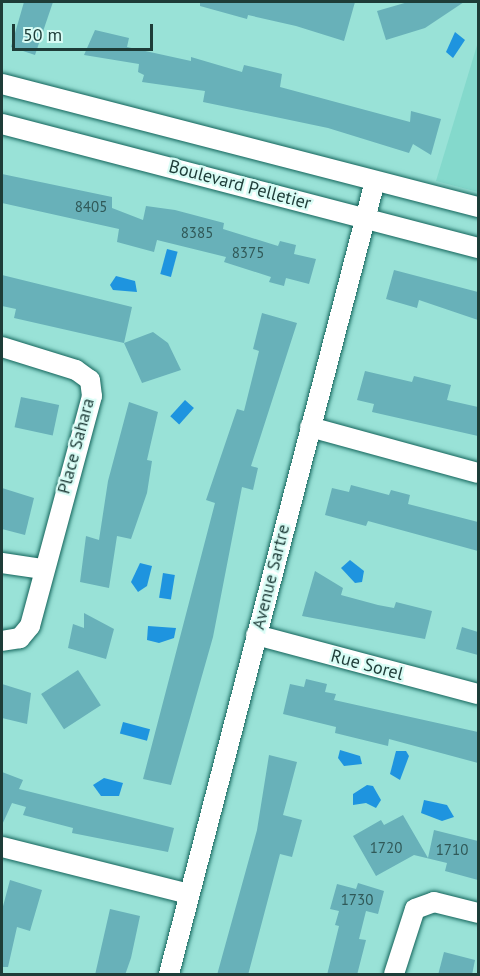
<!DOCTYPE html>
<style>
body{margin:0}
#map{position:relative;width:480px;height:976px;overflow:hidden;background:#99e2d7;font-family:"PT Sans",sans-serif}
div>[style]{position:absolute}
.built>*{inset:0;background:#84d9cc}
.water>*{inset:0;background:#1e94df;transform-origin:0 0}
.building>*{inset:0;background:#68b1b9;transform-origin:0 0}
.roads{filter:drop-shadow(0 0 2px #12635a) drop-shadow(0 0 2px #12635a)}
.minor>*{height:20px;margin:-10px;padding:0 10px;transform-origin:10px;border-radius:10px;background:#fff}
span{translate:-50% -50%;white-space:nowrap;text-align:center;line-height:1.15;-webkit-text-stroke:4.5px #d8fcf5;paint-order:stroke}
.number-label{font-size:15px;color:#305958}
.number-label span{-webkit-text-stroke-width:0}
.street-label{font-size:18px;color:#1e3c38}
.frame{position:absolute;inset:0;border:3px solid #1e3c38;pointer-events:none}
.scale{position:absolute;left:12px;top:24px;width:141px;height:27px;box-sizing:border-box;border:3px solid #1e3c38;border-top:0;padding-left:8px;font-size:18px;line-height:21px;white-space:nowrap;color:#1e3c38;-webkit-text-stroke:4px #d8fcf5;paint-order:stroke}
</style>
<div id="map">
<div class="built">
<div style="clip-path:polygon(478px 42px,478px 192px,436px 181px)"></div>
</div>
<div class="water">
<div style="clip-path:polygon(455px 32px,465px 40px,453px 58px,446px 52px)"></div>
<div style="left:167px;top:249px;width:11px;height:26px;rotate:15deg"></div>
<div style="clip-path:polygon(116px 276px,135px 281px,137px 292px,113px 290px,110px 285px)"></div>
<div style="left:185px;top:400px;width:12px;height:22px;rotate:42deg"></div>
<div style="clip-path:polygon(350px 560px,364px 571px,362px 582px,355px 583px,341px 568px)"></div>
<div style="clip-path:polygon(140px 563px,152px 566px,147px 586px,138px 592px,131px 582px)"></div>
<div style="left:163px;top:573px;width:12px;height:25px;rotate:9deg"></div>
<div style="clip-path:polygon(148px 626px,176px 628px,174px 638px,159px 643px,147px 640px)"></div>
<div style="left:123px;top:722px;width:28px;height:12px;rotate:15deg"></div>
<div style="clip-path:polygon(340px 750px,360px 756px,362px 764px,344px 766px,338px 758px)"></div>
<div style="clip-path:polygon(396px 751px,406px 751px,409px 756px,400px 780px,390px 774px)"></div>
<div style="clip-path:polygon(104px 778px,123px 783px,119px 796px,101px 796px,93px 785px)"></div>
<div style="clip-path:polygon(367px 785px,373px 786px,381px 800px,376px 808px,366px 803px,353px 805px,353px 794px)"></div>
<div style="clip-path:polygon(424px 800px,447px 805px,454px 817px,442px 821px,421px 813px)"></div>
</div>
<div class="building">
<div style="clip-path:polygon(24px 2px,53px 2px,35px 55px,11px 47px)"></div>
<div style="clip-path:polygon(200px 2px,355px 2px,344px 41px,296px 26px,248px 15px,247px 19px,200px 6px)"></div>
<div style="clip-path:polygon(408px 2px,464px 2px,425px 28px,386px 40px,377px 11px)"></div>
<div style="clip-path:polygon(95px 30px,129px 38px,127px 47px,191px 61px,191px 57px,242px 72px,244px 65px,282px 74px,280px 87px,410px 122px,411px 111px,441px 119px,431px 155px,413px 144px,409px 153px,328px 128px,203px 102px,205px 91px,142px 82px,144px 75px,138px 72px,139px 64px,84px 55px)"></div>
<div style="clip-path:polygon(2px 174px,112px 197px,112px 208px,143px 220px,146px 206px,175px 210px,224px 223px,223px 229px,278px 246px,280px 241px,296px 245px,294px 254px,316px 259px,309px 284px,286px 278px,284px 286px,269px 282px,271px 277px,224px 262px,226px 257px,157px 240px,154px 252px,117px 242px,119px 229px,2px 203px)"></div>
<div style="clip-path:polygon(394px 270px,478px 292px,478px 320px,419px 300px,417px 308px,386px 299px)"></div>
<div style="clip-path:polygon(2px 275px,132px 307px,124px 343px,153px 332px,168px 343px,181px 370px,142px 383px,124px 343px,14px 318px,16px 309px,2px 306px)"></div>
<div style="clip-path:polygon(262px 313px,297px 323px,251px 466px,258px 468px,253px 490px,242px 487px,213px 637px,171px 785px,143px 779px,215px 503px,206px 500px,237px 409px,244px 411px,259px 351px,253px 349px)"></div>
<div style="clip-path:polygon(365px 371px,412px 382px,414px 376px,451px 385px,447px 400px,478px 407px,478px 436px,372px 412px,374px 404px,357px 400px)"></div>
<div style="left:21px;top:397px;width:39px;height:31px;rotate:12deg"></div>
<div style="clip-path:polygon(129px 402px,158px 412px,147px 460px,152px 461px,147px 493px,131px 539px,117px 536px,109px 588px,80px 582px,86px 536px,99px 540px,108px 481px)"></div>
<div style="clip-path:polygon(351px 485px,389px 495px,391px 490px,410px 495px,408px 504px,478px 522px,478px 551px,368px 521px,366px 526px,325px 515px,332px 488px,349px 492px)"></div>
<div style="clip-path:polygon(2px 488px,34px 498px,25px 535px,2px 529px)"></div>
<div style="clip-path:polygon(315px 571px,343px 588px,341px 595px,378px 605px,394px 608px,396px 602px,432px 611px,425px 639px,302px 616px)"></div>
<div style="clip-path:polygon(84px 613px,114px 629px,106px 659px,68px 648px,73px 624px,84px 628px)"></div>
<div style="clip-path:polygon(462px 627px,478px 632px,478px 655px,456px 649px)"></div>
<div style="left:78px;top:670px;width:42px;height:44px;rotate:57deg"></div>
<div style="clip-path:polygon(306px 679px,327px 684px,325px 692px,336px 694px,334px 700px,478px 732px,478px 763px,389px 739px,388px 746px,335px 733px,336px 727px,283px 714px,290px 684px,304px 687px)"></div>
<div style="clip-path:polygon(2px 684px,31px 693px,27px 724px,2px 718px)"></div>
<div style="clip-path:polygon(269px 755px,297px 762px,283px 815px,302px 820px,292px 857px,280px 854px,248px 975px,217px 975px,257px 830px)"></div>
<div style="clip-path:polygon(2px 772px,23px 780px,19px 789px,174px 828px,168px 852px,72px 833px,73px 828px,23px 815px,26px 807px,12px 803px,2px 825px)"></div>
<div style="clip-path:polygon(403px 815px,428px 858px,434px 830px,478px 841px,478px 880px,445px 871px,447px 863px,414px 855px,376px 876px,353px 836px,381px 820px,384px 825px)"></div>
<div style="clip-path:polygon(10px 880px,42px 890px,30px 931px,17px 927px,8px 967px,2px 967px,2px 910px)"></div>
<div style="clip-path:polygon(358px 883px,384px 891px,378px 914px,366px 911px,359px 939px,366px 940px,357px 975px,327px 975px,339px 926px,335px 925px,339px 911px,330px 909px,337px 884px,356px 889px)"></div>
<div style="clip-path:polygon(110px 909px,140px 916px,131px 958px,125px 975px,95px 975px)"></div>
<div style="clip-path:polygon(444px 952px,475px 960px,472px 975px,438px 975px)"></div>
</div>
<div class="roads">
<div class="minor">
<div style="left:2px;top:84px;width:492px;rotate:14.5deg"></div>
<div style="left:2px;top:124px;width:492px;rotate:14.6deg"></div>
<div style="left:2px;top:347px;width:77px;rotate:17.3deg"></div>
<div style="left:76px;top:370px;width:17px;rotate:36deg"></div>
<div style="left:90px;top:380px;width:16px;rotate:83deg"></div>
<div style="left:92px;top:396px;width:238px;rotate:105.1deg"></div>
<div style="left:30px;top:626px;width:16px;rotate:130deg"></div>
<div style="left:20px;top:638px;width:18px;rotate:171deg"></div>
<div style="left:310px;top:427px;width:174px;rotate:15.3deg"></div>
<div style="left:2px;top:563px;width:40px;rotate:8.5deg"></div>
<div style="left:256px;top:635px;width:230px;rotate:14.9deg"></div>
<div style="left:2px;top:847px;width:193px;rotate:14.1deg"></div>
<div style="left:169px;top:974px;width:819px;rotate:-75.44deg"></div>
<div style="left:394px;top:974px;width:68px;rotate:-72.1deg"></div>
<div style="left:415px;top:909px;width:20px;rotate:-20deg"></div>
<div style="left:434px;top:902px;width:45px;rotate:14deg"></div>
</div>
</div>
<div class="number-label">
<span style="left:91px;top:207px">8405</span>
<span style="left:197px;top:233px">8385</span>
<span style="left:248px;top:253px">8375</span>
<span style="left:386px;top:848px">1720</span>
<span style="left:452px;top:850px">1710</span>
<span style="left:357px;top:900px">1730</span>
</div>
<div class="street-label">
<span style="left:240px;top:185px;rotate:15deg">Boulevard Pelletier</span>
<span style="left:76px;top:446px;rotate:-75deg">Place Sahara</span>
<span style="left:271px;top:577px;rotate:-76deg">Avenue Sartre</span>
<span style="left:367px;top:665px;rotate:15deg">Rue Sorel</span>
</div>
<div class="frame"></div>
<div class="scale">50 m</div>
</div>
